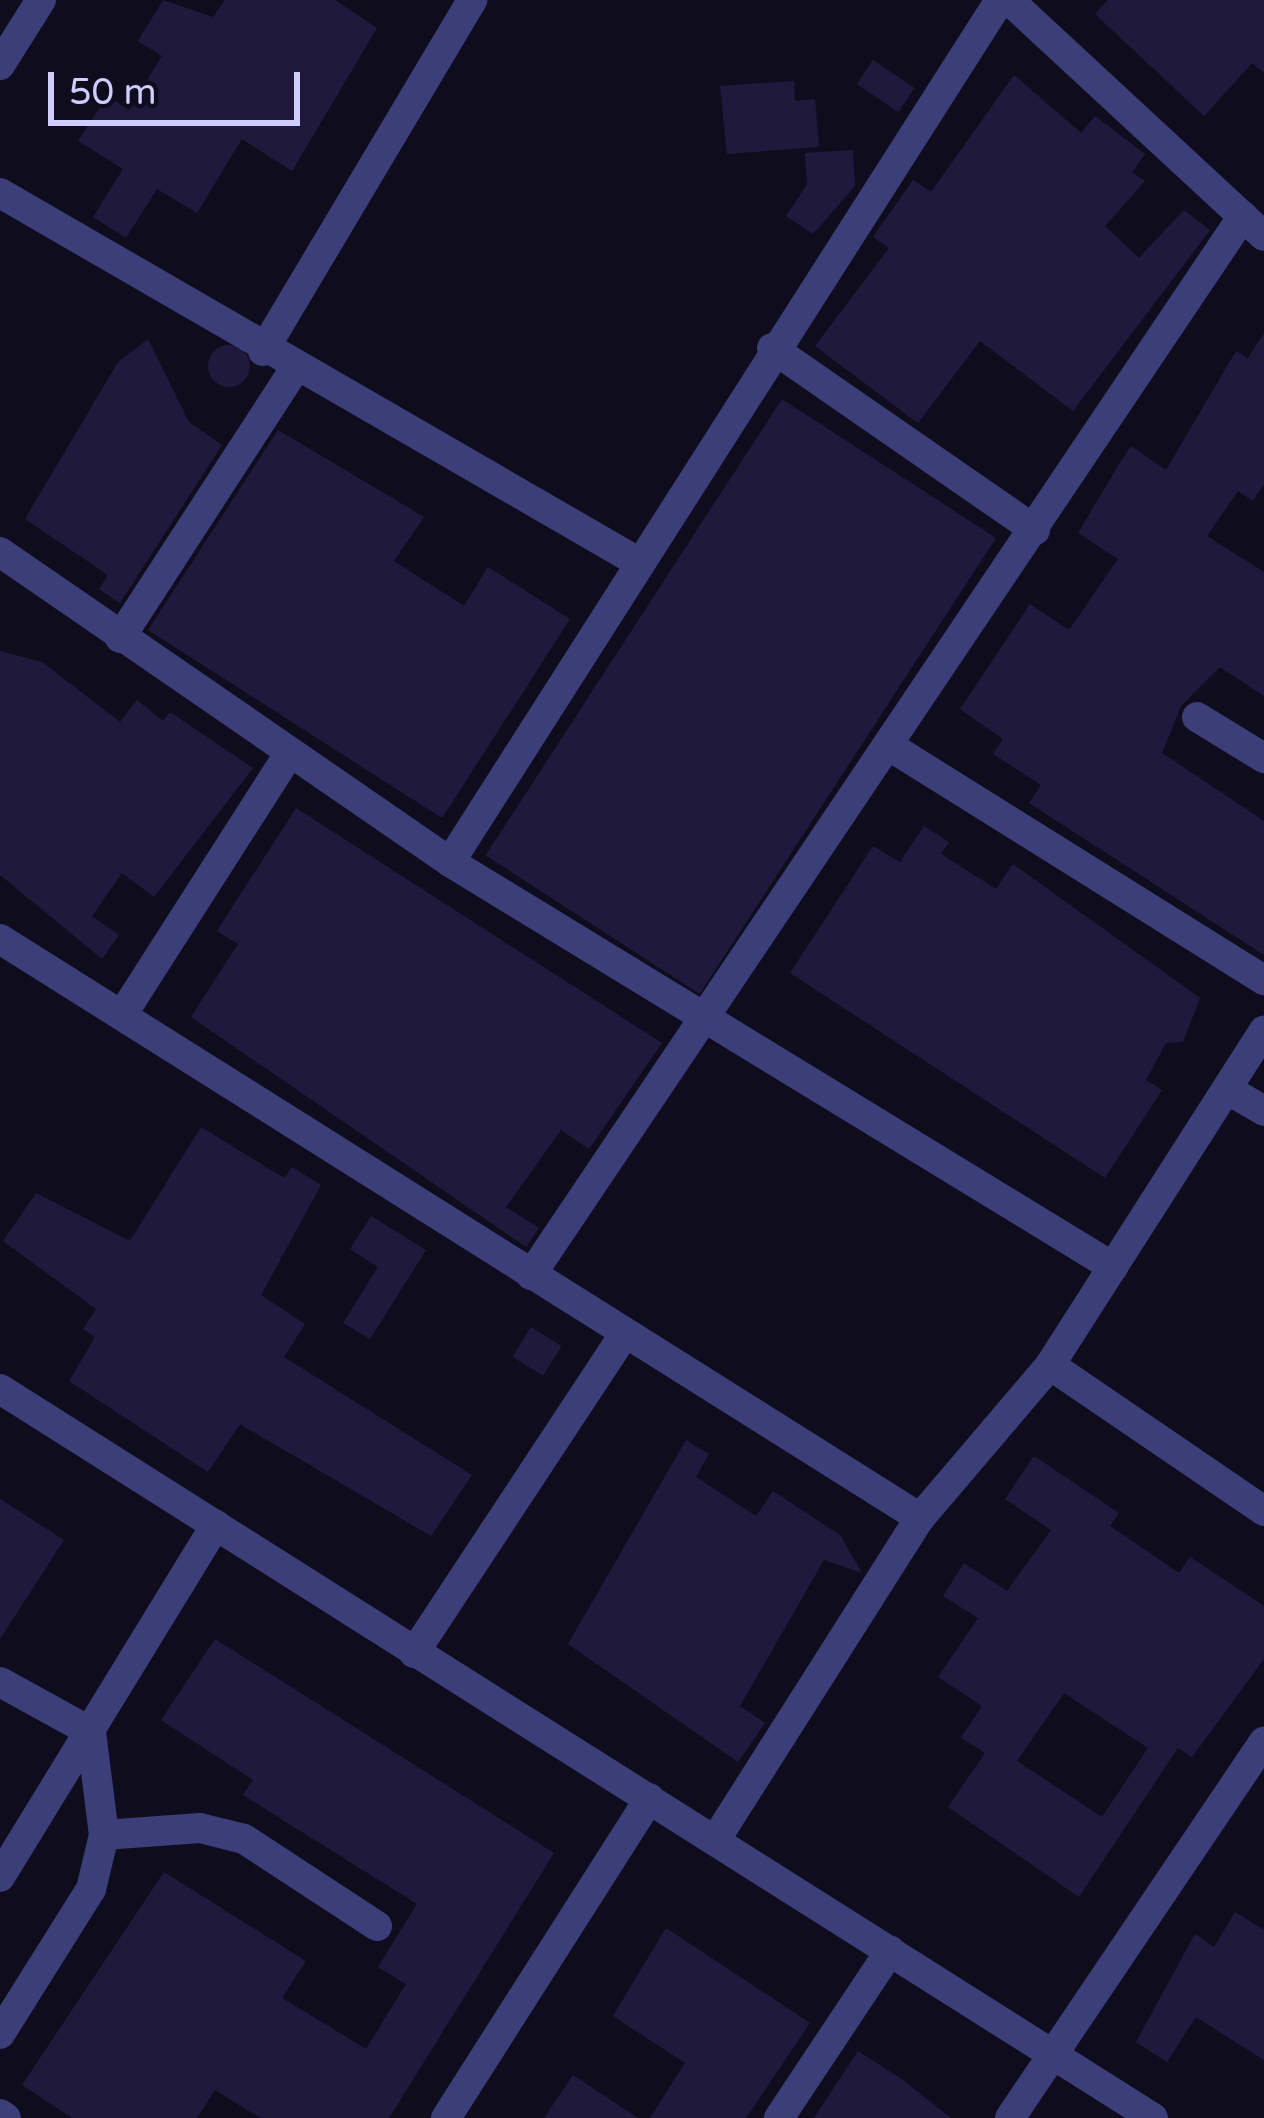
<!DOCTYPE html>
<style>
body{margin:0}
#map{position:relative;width:1264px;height:2118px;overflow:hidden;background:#0f0d1d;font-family:"Varela Round",sans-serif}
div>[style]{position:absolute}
.building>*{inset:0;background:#1f1a3d;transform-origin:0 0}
.round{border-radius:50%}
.minor>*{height:30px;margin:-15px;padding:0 15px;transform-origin:15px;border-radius:15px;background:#3b3e79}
span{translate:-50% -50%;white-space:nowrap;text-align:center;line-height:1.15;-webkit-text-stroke:12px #0f0d1d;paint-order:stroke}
.scale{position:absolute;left:48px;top:72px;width:252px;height:54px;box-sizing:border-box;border:6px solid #cecdfc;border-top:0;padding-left:15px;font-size:36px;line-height:42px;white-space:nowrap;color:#cecdfc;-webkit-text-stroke:9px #0f0d1d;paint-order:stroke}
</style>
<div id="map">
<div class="building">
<div style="clip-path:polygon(163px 0,213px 17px,225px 0,335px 0,377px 28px,292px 171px,242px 139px,197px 213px,157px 189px,126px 238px,93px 217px,123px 169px,78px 141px,107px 96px,129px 110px,162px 56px,138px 41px)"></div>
<div style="clip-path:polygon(1108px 0,1264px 0,1264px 73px,1252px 63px,1204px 116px,1095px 14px)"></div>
<div style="left:873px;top:60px;width:50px;height:29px;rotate:34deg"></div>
<div style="clip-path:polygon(1014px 75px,1081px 133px,1095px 116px,1145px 154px,1132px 172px,1145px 181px,1105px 226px,1139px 258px,1184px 210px,1210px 230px,1073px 411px,980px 341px,918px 423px,815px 346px,889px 248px,873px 237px,913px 180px,931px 192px)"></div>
<div style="clip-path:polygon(794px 81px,795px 101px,815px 99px,819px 147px,727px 154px,720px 86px)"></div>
<div style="clip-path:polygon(853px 150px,855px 186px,813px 234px,786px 216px,807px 185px,805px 153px)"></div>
<div style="clip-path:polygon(1264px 333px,1264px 484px,1253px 501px,1238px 491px,1207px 536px,1264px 572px,1264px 696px,1220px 667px,1181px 706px,1162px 753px,1264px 821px,1264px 955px,1029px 803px,1041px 785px,993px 754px,1003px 739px,960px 709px,1030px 604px,1069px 630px,1118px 559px,1078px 533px,1118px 466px,1131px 446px,1166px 470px,1236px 351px,1248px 358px)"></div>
<div style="clip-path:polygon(148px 339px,189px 422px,222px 445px,120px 603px,99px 589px,108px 575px,25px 519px,118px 362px)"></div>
<div class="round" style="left:208px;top:345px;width:42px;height:42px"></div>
<div style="left:782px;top:399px;width:255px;height:544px;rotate:33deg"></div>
<div style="clip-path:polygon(278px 430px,424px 517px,394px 561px,464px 606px,488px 567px,570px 619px,442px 818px,148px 630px)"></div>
<div style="clip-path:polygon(0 651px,42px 662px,120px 722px,137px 700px,163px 721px,170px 712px,253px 768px,154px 897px,122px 873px,92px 916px,119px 935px,102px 959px,0 875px)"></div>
<div style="clip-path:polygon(296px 808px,662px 1043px,589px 1149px,561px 1130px,506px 1207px,539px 1228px,526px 1247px,191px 1017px,238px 944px,217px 931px)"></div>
<div style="clip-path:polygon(924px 826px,949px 842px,941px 854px,996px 889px,1013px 864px,1200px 998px,1183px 1042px,1166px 1043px,1146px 1080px,1162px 1090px,1105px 1178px,790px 973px,873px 846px,900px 862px)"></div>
<div style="clip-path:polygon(201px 1127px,284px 1178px,292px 1167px,321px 1185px,261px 1295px,305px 1324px,284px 1357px,472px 1475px,431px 1536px,240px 1424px,208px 1472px,69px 1381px,95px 1337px,83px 1329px,96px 1309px,3px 1241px,36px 1193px,130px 1241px)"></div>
<div style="clip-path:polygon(371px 1216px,426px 1250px,370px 1339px,343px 1323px,378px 1267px,350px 1249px)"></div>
<div style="left:531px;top:1327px;width:36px;height:35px;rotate:32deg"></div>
<div style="clip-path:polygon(686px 1440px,709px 1454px,696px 1477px,756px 1516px,773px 1491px,840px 1535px,862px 1573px,824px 1560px,740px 1706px,765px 1723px,738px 1762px,568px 1644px)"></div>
<div style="clip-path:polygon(evenodd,1034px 1456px,1119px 1513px,1110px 1526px,1179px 1573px,1190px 1557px,1264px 1606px,1264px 1659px,1192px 1757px,1178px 1748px,1079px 1897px,948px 1807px,985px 1753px,961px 1738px,982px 1706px,938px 1677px,978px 1618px,943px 1596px,964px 1563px,1007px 1591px,1051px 1530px,1005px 1499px,1034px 1456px,1064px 1693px,1148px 1748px,1102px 1817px,1017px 1761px,1064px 1693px)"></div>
<div style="clip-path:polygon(0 1499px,64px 1540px,0 1639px)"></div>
<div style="clip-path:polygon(215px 1639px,554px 1853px,389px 2118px,260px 2118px,215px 2090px,197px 2118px,72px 2118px,22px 2085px,164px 1872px,306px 1961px,282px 1998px,366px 2049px,406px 1984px,378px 1967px,417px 1904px,243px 1795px,253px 1780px,161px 1720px)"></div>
<div style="clip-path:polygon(1235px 1912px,1264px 1930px,1264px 2060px,1196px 2017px,1167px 2062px,1136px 2042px,1195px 1934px,1214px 1947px)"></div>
<div style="clip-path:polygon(666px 1928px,810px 2023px,746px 2118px,650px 2118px,685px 2063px,613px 2016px)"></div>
<div style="clip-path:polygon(858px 2051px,900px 2078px,951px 2118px,814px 2118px)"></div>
<div style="clip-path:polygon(573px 2075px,638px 2118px,544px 2118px)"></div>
</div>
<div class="minor">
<div style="left:1009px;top:0;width:347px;rotate:42.8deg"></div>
<div style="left:0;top:65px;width:77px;rotate:-57.8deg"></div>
<div style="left:0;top:193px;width:731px;rotate:30.04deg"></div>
<div style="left:772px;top:348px;width:320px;rotate:34.7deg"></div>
<div style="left:263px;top:351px;width:409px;rotate:-59.2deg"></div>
<div style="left:0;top:552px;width:546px;rotate:34.56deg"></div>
<div style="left:450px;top:862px;width:777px;rotate:31.42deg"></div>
<div style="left:120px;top:638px;width:321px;rotate:-57deg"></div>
<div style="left:1197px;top:717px;width:79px;rotate:31.5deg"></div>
<div style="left:891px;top:747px;width:440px;rotate:32deg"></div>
<div style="left:450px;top:862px;width:1023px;rotate:-57.46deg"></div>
<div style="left:0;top:939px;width:1087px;rotate:32.18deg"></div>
<div style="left:122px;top:1015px;width:306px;rotate:-57.4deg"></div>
<div style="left:1227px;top:1089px;width:43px;rotate:30.7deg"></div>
<div style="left:531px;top:1275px;width:1276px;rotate:-56.09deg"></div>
<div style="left:1050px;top:1365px;width:259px;rotate:34.3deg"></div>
<div style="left:0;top:1389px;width:1364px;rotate:32.3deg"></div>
<div style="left:414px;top:1653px;width:378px;rotate:-56.6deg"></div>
<div style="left:0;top:1682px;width:104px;rotate:28.8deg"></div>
<div style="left:91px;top:1732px;width:104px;rotate:82.8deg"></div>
<div style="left:104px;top:1835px;width:56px;rotate:103.5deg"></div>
<div style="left:91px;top:1889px;width:171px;rotate:122.1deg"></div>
<div style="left:104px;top:1835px;width:96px;rotate:-4.2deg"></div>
<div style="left:200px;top:1828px;width:45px;rotate:14deg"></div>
<div style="left:244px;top:1839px;width:159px;rotate:33.2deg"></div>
<div style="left:716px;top:1839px;width:380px;rotate:-57.6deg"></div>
<div style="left:920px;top:1518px;width:201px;rotate:-49.6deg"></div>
<div style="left:1050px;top:1365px;width:397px;rotate:-57.4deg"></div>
<div style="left:0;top:1877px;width:413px;rotate:-58.5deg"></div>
<div style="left:0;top:2114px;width:7px;rotate:34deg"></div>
<div style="left:446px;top:2118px;width:379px;rotate:-57.5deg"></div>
<div style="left:779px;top:2118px;width:201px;rotate:-56.4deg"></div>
<div style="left:1010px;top:2118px;width:454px;rotate:-56deg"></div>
</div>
<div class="scale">50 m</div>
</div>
